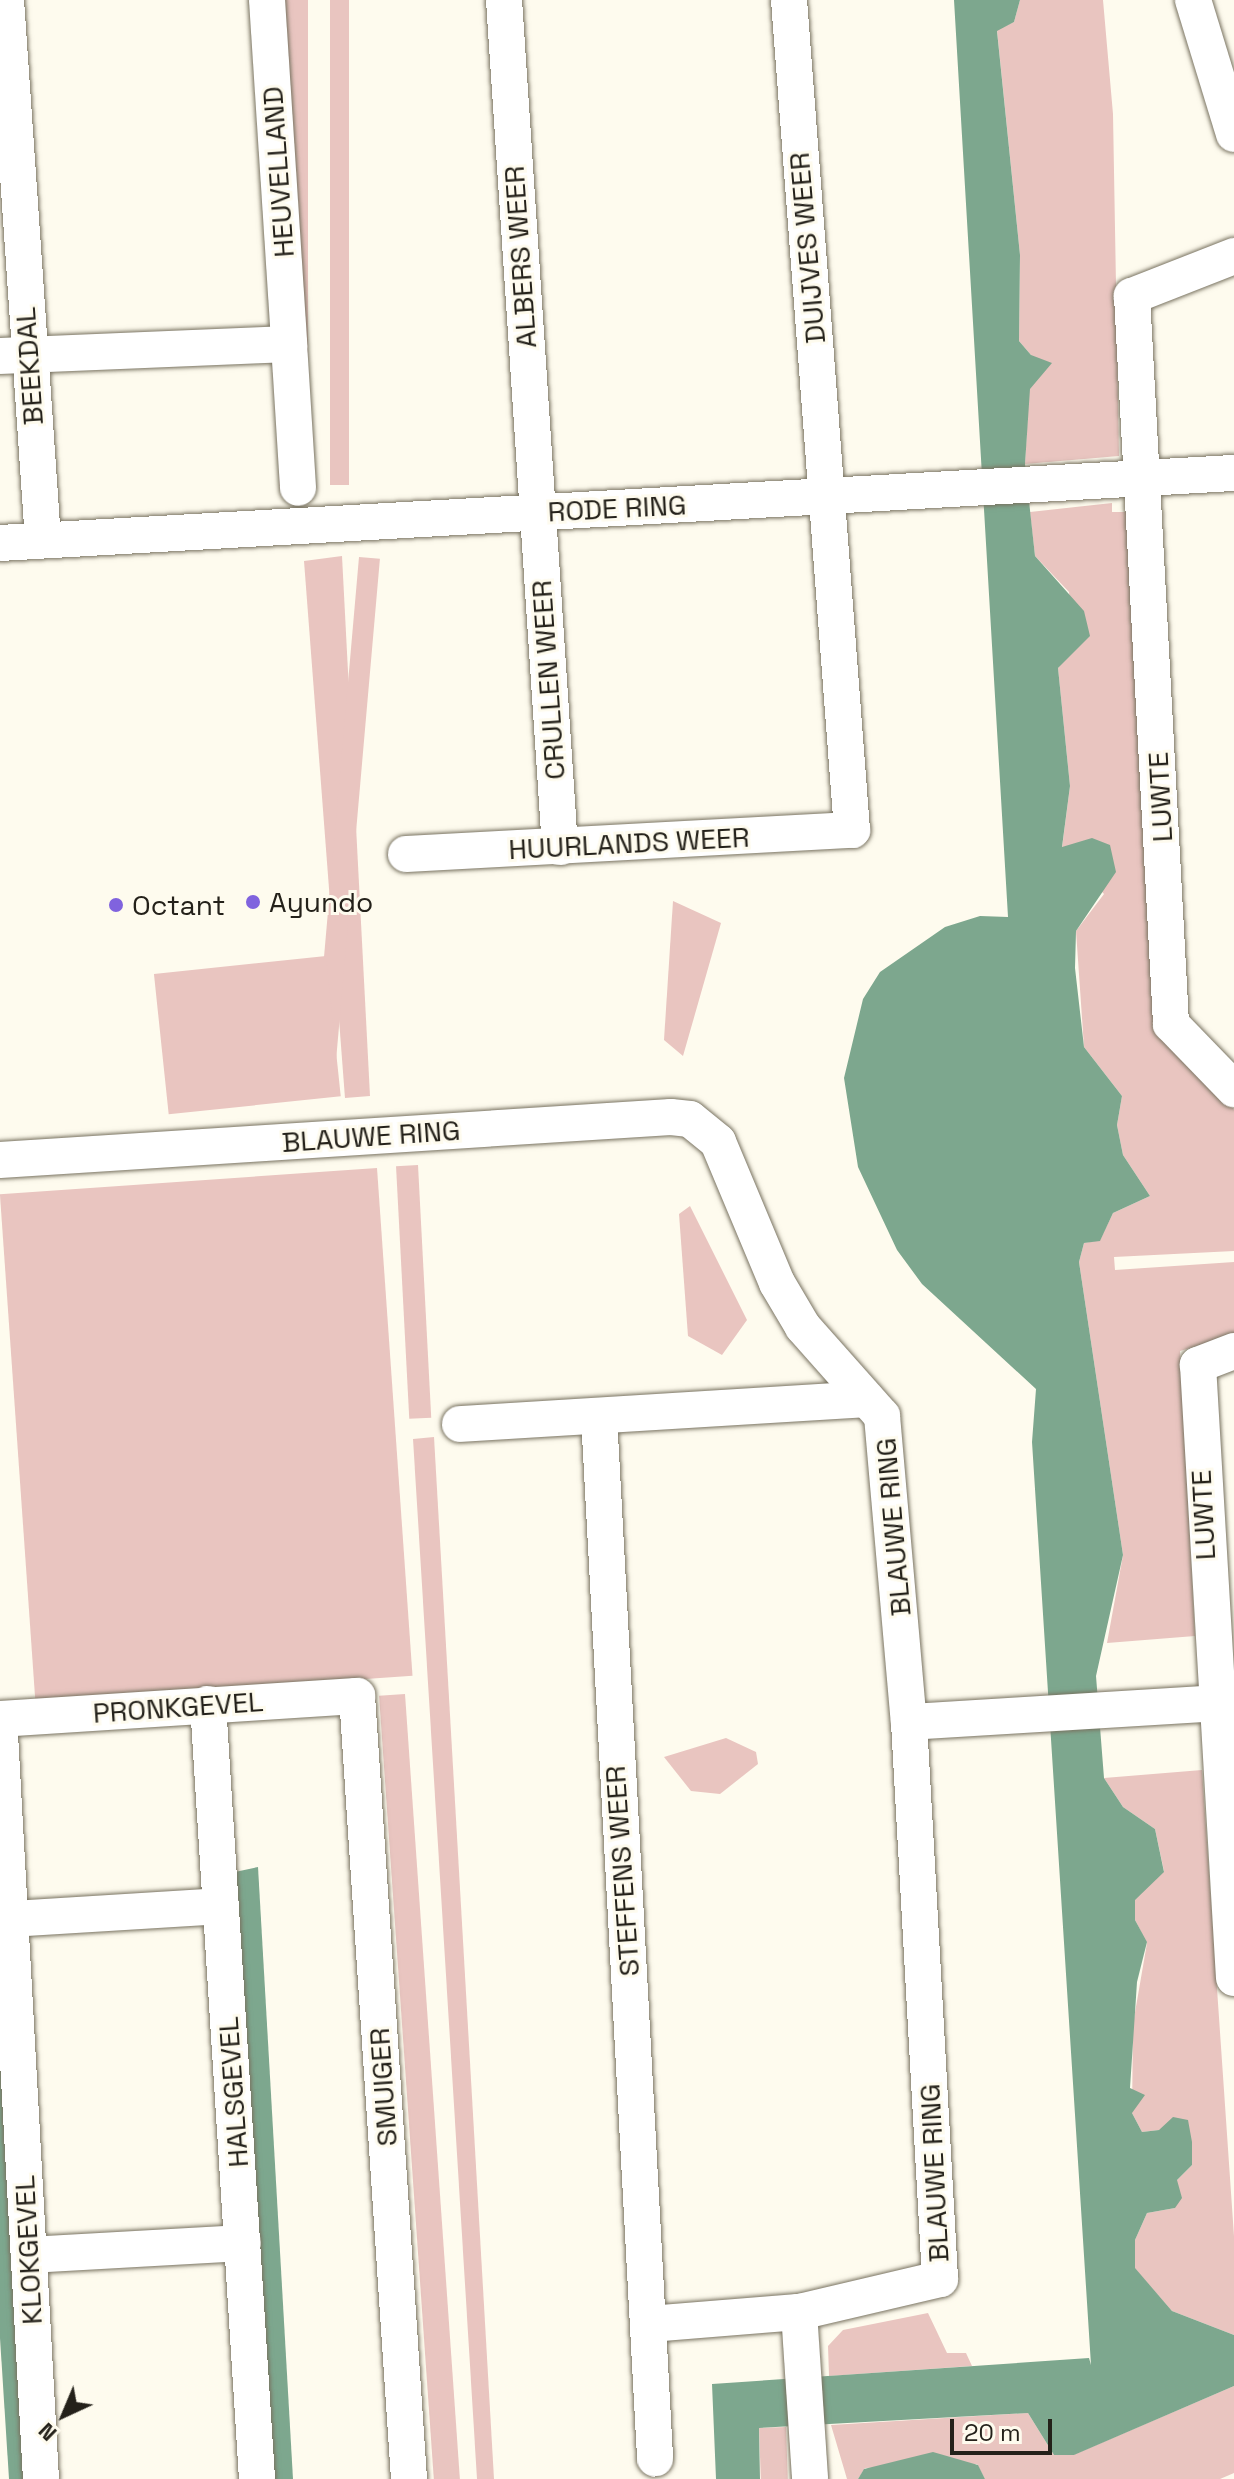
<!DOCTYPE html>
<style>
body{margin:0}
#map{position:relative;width:1234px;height:2479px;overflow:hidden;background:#fefbee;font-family:"Space Grotesk",sans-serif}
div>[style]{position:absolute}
.green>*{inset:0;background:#e9c5c0;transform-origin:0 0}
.water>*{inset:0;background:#7da78e}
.roads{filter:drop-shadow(0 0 2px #797361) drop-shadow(0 0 2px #797361)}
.minor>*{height:36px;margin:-18px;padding:0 18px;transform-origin:18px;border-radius:18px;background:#fff}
.dots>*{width:22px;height:22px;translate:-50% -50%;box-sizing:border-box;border:4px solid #fefbee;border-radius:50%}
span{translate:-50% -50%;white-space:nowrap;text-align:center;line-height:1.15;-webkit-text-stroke:6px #fefbee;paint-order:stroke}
.street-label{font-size:28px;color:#24211a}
.poi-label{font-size:28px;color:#24211a}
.left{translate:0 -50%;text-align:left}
.north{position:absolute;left:24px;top:2375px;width:80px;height:80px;-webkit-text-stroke:6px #fefbee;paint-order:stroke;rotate:224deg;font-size:22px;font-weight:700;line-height:32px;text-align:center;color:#24211a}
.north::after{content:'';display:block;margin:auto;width:28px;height:36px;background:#24211a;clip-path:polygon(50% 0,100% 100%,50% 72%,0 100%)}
.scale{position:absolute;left:950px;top:2419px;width:102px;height:36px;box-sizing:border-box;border:4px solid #24211a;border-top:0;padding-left:10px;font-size:24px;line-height:28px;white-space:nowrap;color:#24211a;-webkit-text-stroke:6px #fefbee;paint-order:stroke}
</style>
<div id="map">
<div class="green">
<div style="left:279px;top:0;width:29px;height:486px"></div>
<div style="left:330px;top:0;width:19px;height:485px"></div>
<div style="clip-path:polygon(1020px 0,1103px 0,1113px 114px,1119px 456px,1025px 464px,1031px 355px,1019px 341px,1020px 255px,997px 30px,1014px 22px)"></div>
<div style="clip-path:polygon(1112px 503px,1112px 512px,1136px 512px,1161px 1034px,1216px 1080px,1234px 1110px,1234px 1251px,1114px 1257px,1115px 1270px,1234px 1262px,1234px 1335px,1180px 1351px,1195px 1636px,1107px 1643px,1123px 1555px,1079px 1262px,1084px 1243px,1100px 1240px,1113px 1213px,1150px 1196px,1123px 1155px,1117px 1125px,1122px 1096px,1084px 1047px,1076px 931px,1104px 894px,1062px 848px,1070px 786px,1058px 668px,1073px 648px,1069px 592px,1035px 556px,1030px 512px)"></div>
<div style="clip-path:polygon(342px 556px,370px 1096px,345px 1098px,304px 561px)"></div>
<div style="left:359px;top:557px;width:21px;height:540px;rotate:5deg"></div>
<div style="clip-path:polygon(673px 901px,721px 923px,683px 1056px,664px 1040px)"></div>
<div style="left:326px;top:956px;width:141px;height:173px;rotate:84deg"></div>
<div style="left:418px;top:1165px;width:253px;height:22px;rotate:87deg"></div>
<div style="left:377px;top:1168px;width:509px;height:378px;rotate:86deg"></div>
<div style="clip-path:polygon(690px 1206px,747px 1320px,722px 1355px,688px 1336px,679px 1214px)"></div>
<div style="clip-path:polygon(434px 1437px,494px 2479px,477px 2479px,413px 1439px)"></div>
<div style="left:405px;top:1694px;width:787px;height:26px;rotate:86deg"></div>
<div style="clip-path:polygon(726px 1738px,756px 1752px,758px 1764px,720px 1794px,691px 1791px,664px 1757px)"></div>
<div style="clip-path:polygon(1202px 1770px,1234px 2236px,1234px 2335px,1172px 2311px,1135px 2269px,1135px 2240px,1147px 2213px,1175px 2208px,1177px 2180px,1192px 2165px,1159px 2130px,1142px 2132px,1132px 2113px,1133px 2024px,1147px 1943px,1135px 1920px,1135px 1899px,1164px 1871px,1155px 1829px,1123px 1807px,1104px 1778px)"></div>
<div style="clip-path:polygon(928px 2313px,947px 2353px,966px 2353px,972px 2366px,829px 2376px,828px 2346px,843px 2330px)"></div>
<div style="clip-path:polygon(1234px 2386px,1234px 2473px,1220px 2479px,985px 2479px,977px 2464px,865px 2468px,858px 2479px,847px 2479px,831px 2425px,1028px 2413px,1054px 2455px,1073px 2455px)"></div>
<div style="left:786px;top:2427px;width:52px;height:27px;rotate:88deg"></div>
</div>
<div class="water">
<div style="clip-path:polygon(954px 0,1020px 0,1014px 22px,997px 31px,1020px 255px,1019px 341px,1031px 355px,1052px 363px,1030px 389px,1025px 464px,1035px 556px,1084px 611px,1090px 636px,1058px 668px,1070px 786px,1062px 847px,1092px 838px,1110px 845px,1116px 872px,1076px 931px,1075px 968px,1084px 1047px,1122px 1096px,1117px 1125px,1123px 1155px,1150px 1196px,1113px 1213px,1100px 1241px,1084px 1243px,1079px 1262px,1123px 1555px,1096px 1676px,1104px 1778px,1123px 1807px,1155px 1829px,1164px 1872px,1135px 1900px,1135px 1920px,1147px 1942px,1137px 1982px,1130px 2088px,1145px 2095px,1132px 2113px,1142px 2132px,1159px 2130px,1173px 2117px,1188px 2120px,1192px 2142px,1192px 2165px,1177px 2180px,1182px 2198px,1175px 2208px,1147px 2213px,1135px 2240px,1135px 2268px,1172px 2311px,1234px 2335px,1234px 2386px,1074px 2455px,1054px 2455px,1028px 2413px,759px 2428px,760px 2479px,716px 2479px,712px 2384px,1089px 2358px,1091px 2365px,1032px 1442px,1036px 1389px,922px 1284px,897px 1250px,858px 1167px,844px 1078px,863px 999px,880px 972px,945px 927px,980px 916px,1008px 917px)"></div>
<div style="clip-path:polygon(258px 1867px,293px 2479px,273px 2479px,235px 1872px)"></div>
<div style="clip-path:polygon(0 1991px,34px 2479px,9px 2479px,0 2338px)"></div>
<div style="clip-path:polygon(933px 2452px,978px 2465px,985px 2479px,858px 2479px,864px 2469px)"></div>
</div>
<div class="roads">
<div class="minor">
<div style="left:6px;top:0;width:541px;rotate:86.08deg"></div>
<div style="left:267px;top:0;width:345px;rotate:86.3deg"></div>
<div style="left:504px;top:0;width:849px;rotate:86.22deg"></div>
<div style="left:1193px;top:0;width:140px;rotate:73deg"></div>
<div style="left:1234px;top:256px;width:110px;rotate:158.6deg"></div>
<div style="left:1132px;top:296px;width:729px;rotate:86.93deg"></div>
<div style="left:1171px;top:1024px;width:91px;rotate:45.9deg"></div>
<div style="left:0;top:356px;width:289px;rotate:-2.4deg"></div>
<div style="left:289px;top:344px;width:144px;rotate:86.4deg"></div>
<div style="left:0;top:543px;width:1236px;rotate:-3.25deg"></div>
<div style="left:406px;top:854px;width:447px;rotate:-3.1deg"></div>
<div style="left:852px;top:830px;width:832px;rotate:-94.34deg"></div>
<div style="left:0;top:1160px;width:672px;rotate:-3.67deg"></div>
<div style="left:671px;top:1117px;width:19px;rotate:6deg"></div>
<div style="left:690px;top:1119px;width:36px;rotate:39deg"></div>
<div style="left:718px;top:1142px;width:153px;rotate:67.3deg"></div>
<div style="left:777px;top:1283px;width:51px;rotate:59.4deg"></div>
<div style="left:803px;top:1327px;width:119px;rotate:48.4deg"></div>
<div style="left:882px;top:1416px;width:307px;rotate:85deg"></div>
<div style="left:909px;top:1722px;width:558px;rotate:86.81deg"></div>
<div style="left:940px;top:2279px;width:145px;rotate:166.8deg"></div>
<div style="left:799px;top:2312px;width:167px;rotate:86.2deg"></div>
<div style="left:1234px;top:1351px;width:39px;rotate:159deg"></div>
<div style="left:1198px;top:1365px;width:614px;rotate:86.64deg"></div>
<div style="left:599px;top:1416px;width:1044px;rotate:86.92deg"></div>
<div style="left:460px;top:1424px;width:407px;rotate:-3.5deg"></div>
<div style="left:208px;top:1704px;width:777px;rotate:86.38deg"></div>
<div style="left:0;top:1719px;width:358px;rotate:-3.7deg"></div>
<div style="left:357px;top:1696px;width:785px;rotate:86.2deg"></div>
<div style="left:909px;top:1722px;width:326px;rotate:-3.5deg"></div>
<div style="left:0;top:1734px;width:746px;rotate:86.85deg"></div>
<div style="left:11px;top:1919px;width:210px;rotate:-3.5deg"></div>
<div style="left:29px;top:2255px;width:214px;rotate:-3.2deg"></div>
<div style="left:649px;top:2324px;width:150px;rotate:-4.6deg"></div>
</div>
</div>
<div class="dots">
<div style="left:253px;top:902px;background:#8063de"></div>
<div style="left:116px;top:905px;background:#8063de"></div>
</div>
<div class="street-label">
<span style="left:278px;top:172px;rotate:-94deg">HEUVELLAND</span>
<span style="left:807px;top:248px;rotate:-95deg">DUIJVES WEER</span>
<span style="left:520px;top:257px;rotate:-94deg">ALBERS WEER</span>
<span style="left:29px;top:366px;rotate:-94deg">BEEKDAL</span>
<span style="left:617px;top:508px;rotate:-3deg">RODE RING</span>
<span style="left:548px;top:680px;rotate:-94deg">CRULLEN WEER</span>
<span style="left:1160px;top:797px;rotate:-93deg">LUWTE</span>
<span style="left:629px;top:843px;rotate:-3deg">HUURLANDS WEER</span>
<span style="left:371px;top:1136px;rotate:-4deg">BLAUWE RING</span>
<span style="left:1203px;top:1515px;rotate:-93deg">LUWTE</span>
<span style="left:893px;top:1527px;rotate:-95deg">BLAUWE RING</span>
<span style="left:178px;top:1707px;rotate:-4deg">PRONKGEVEL</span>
<span style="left:622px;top:1871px;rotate:-94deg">STEFFENS WEER</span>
<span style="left:383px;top:2087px;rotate:-94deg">SMUIGER</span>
<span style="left:233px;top:2092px;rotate:-94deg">HALSGEVEL</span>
<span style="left:934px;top:2173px;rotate:-93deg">BLAUWE RING</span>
<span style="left:28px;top:2250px;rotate:-93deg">KLOKGEVEL</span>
</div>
<div class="poi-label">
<span class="left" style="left:269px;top:902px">Ayundo</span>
<span class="left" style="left:132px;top:905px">Octant</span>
</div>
<div class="north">N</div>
<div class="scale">20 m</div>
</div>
